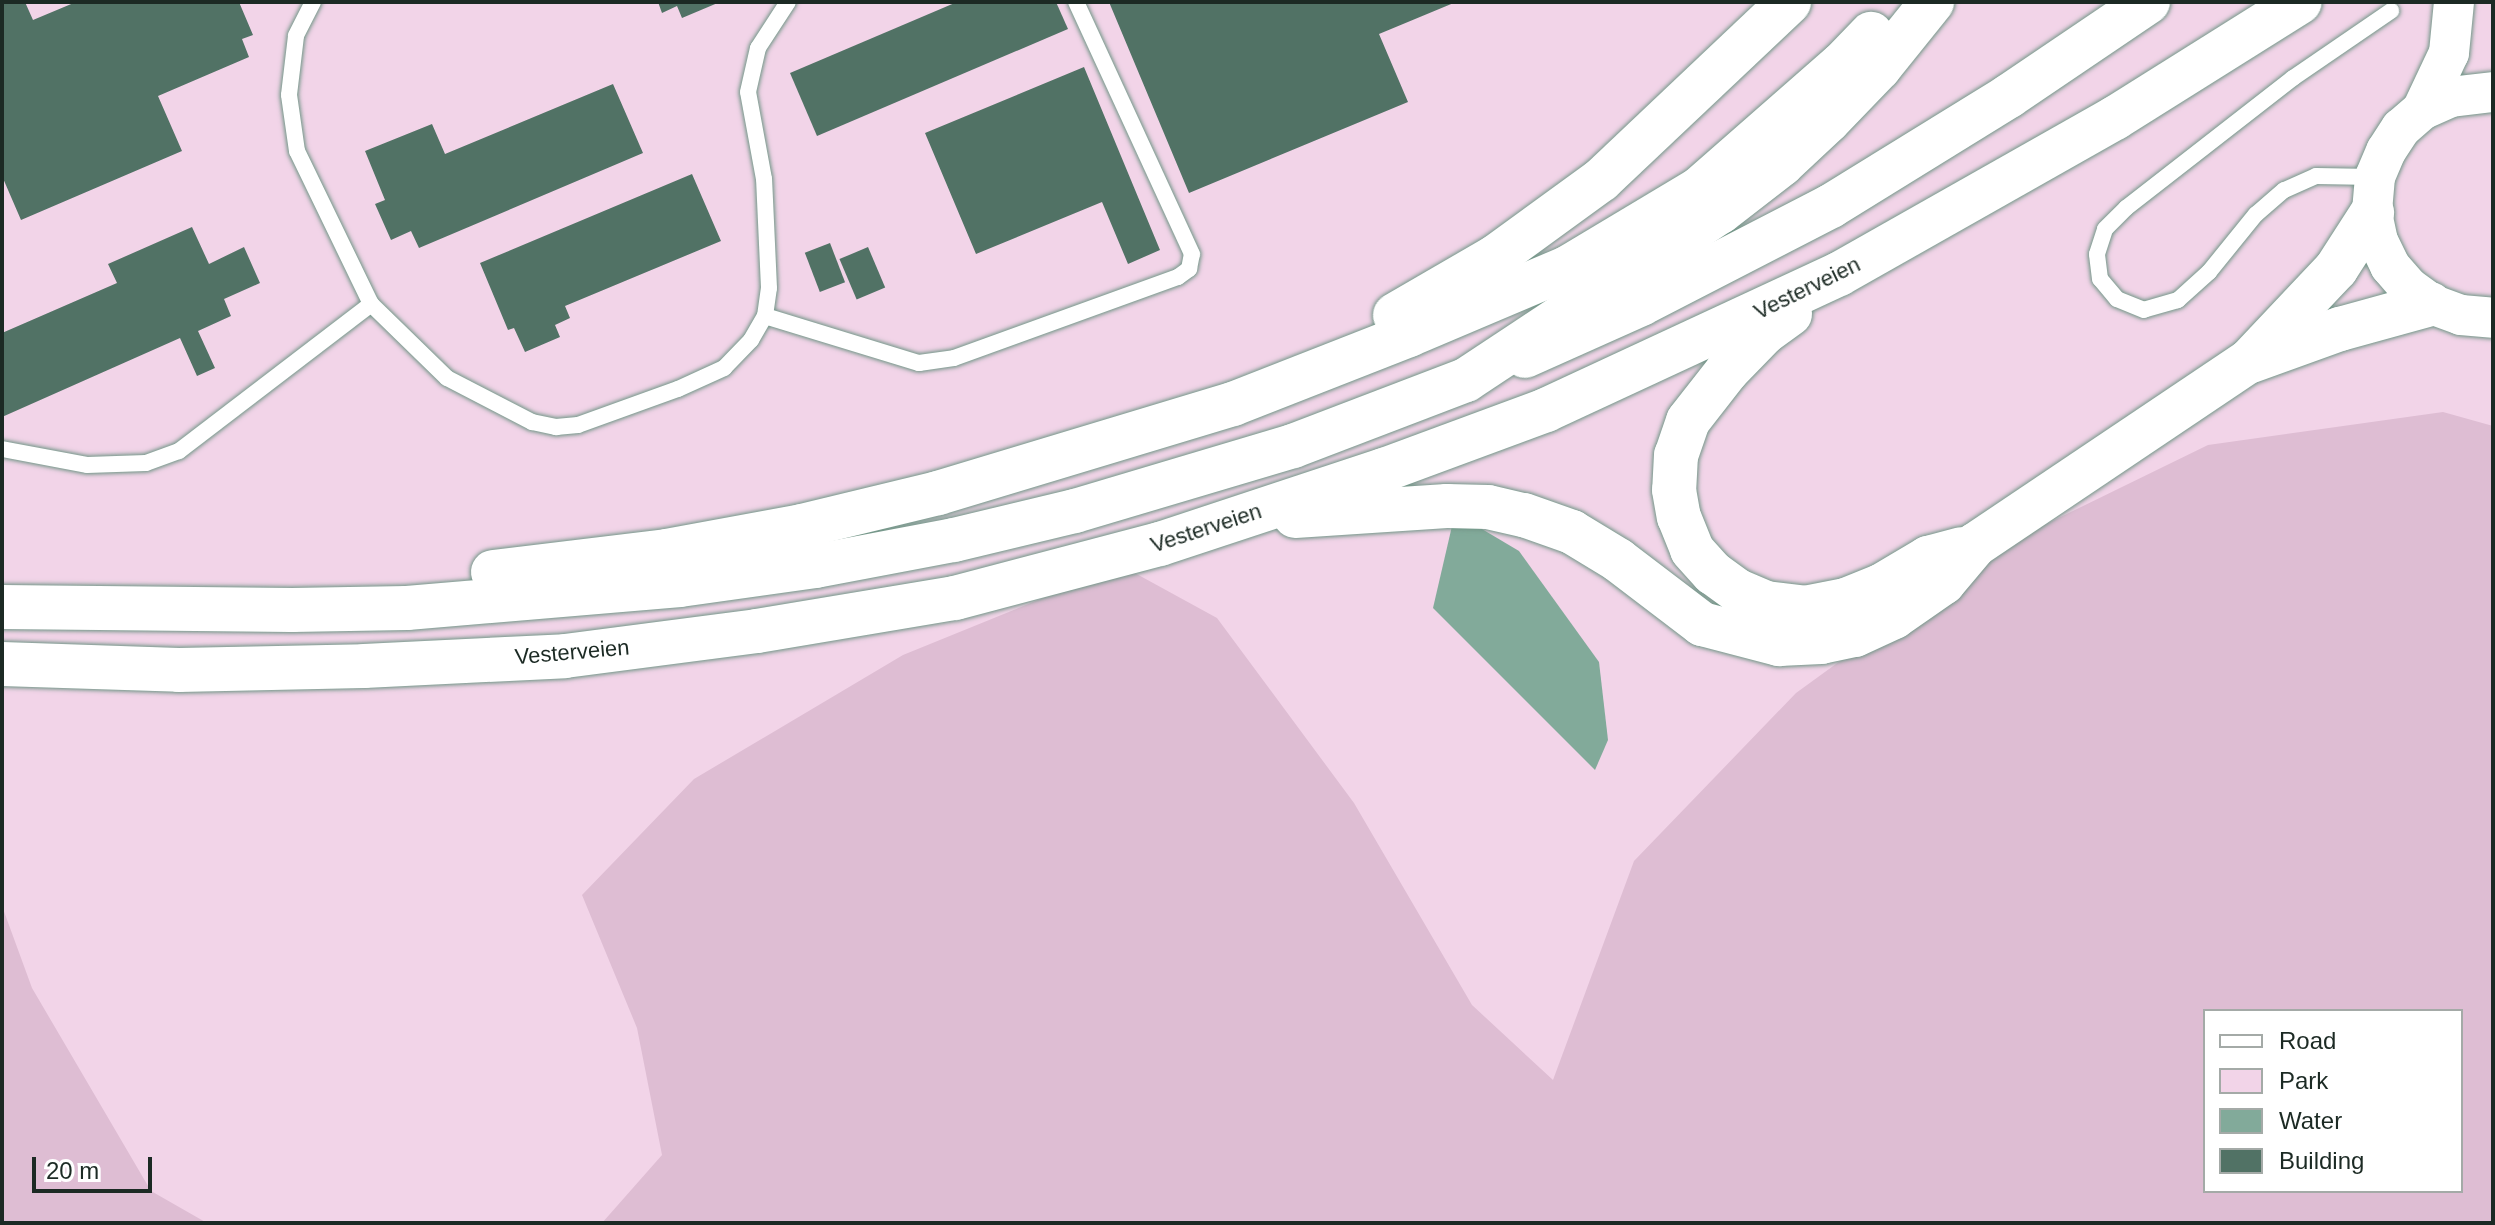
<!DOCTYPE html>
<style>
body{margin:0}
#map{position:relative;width:2495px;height:1225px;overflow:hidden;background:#f0fff9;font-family:Helvetica,sans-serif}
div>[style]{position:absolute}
.green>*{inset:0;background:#f2d4e8}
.forest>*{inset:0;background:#debdd3}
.water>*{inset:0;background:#82aa9a}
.building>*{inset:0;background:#517265;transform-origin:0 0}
.roads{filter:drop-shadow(0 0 2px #739688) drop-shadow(0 0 2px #739688)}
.service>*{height:16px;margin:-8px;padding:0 8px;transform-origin:8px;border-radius:8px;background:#fff}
.tertiary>*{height:40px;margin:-20px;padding:0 20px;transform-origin:20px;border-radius:20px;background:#fff}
.primary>*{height:44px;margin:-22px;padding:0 22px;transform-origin:22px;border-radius:22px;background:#fff}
.trunk>*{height:44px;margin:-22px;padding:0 22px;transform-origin:22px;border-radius:22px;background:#fff}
span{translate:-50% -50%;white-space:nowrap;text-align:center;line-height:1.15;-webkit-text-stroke:8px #fff;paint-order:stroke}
.street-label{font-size:22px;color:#1c2a24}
.frame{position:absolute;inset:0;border:4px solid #1c2a24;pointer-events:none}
.legend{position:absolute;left:2203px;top:1009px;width:260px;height:184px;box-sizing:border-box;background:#fff;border:2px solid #a4aaa7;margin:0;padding:10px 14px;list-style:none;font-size:24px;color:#1c2a24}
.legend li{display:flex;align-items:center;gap:16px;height:40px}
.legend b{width:40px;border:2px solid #a4aaa7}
.scale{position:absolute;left:32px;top:1157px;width:120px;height:36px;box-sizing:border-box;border:4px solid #1c2a24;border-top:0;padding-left:10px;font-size:24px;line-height:28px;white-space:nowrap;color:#1c2a24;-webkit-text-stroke:6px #fff;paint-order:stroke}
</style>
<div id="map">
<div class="green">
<div style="clip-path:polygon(evenodd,2px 2px,2493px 2px,2493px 1223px,2px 1223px,2px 2px,2205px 1011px,2461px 1011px,2461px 1191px,2205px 1191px,2205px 1011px)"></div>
</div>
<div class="forest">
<div style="clip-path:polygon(evenodd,2443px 412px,2493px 426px,2493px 1223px,602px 1223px,662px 1155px,637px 1028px,582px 895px,694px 779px,903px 655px,1122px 566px,1217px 618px,1354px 803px,1472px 1005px,1553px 1080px,1634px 861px,1796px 693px,1993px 550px,2208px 445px,2443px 412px,2205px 1011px,2461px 1011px,2461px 1191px,2205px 1191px,2205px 1011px)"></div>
<div style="clip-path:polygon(2px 906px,32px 988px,151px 1191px,207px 1223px,2px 1223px)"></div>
</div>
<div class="water">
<div style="clip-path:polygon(1455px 513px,1519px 551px,1599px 662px,1608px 740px,1595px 770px,1433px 608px)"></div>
</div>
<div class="building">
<div style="clip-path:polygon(2px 2px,25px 2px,33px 20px,76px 2px,239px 2px,253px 35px,242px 39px,249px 57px,158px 96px,182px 151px,21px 220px,2px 176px)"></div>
<div style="clip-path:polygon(658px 2px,720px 2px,682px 18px,677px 6px,662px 13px)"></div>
<div style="clip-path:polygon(957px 2px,1056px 2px,1068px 29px,817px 136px,790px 73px)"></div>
<div style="clip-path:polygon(1109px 2px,1456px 2px,1379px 34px,1408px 102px,1189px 193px)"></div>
<div style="clip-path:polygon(1084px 67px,1160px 250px,1128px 264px,1102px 202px,976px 254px,925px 133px)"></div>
<div style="clip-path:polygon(613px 84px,643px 153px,419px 248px,411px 231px,391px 240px,375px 204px,385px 200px,365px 151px,432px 124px,445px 154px)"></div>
<div style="clip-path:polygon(692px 174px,721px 241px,565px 306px,570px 318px,555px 325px,560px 337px,525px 352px,514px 328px,508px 330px,480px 263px)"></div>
<div style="clip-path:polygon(192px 227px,209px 264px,244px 247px,260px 283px,224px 299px,231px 316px,198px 331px,215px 368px,197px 376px,180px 338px,2px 417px,2px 333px,117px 283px,108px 264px)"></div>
<div style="left:830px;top:243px;width:42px;height:27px;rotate:69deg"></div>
<div style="left:868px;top:247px;width:44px;height:31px;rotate:67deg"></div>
</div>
<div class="roads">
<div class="service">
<div style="left:313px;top:2px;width:38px;rotate:117deg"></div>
<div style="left:296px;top:36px;width:59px;rotate:96.8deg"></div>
<div style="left:289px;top:95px;width:57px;rotate:81.9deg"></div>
<div style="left:297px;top:151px;width:170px;rotate:64.2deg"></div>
<div style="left:371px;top:304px;width:106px;rotate:44.2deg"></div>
<div style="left:447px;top:378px;width:96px;rotate:27.4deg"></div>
<div style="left:532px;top:422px;width:25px;rotate:12deg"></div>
<div style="left:556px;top:427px;width:22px;rotate:-5deg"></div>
<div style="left:578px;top:425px;width:106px;rotate:-19.8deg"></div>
<div style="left:678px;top:389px;width:51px;rotate:-24.5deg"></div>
<div style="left:724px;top:368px;width:39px;rotate:-46deg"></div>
<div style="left:751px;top:340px;width:28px;rotate:-60deg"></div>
<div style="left:765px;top:316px;width:28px;rotate:-82deg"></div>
<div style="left:769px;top:288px;width:109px;rotate:-92.6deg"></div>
<div style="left:764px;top:179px;width:88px;rotate:-100.4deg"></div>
<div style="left:748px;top:92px;width:45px;rotate:-77.2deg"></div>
<div style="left:758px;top:48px;width:55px;rotate:-56.9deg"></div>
<div style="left:2374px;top:177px;width:58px;rotate:-179deg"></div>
<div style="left:2316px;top:176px;width:35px;rotate:156deg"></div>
<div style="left:2284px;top:190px;width:37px;rotate:139deg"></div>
<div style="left:2256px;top:214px;width:75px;rotate:129deg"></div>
<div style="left:2209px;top:272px;width:42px;rotate:137.9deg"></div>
<div style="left:2178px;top:300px;width:35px;rotate:164deg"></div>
<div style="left:2144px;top:310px;width:29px;rotate:-158deg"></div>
<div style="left:2117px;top:299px;width:26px;rotate:-130deg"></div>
<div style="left:2100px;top:279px;width:25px;rotate:-97deg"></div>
<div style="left:2097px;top:254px;width:26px;rotate:-72deg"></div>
<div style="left:2105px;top:229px;width:30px;rotate:-45deg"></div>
<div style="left:2126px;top:208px;width:212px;rotate:-37.9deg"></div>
<div style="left:2293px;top:78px;width:119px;rotate:-34.4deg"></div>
<div style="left:765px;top:316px;width:161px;rotate:17deg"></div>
<div style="left:919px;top:363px;width:35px;rotate:-8deg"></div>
<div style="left:954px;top:358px;width:238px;rotate:-19.9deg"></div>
<div style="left:1178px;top:277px;width:14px;rotate:-36deg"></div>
<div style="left:1189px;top:269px;width:15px;rotate:-79deg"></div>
<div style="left:1192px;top:254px;width:277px;rotate:-114.7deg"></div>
<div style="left:2px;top:449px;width:86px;rotate:10.7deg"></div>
<div style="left:87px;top:465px;width:59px;rotate:-1.9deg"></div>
<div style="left:146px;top:463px;width:35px;rotate:-20deg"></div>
<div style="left:179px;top:451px;width:242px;rotate:-37.4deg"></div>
</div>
<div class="tertiary">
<div style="left:2493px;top:92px;width:42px;rotate:173.2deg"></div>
<div style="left:2451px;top:97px;width:32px;rotate:156deg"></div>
<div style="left:2422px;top:110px;width:28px;rotate:139deg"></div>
<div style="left:2401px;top:128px;width:27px;rotate:123deg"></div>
<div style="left:2386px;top:151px;width:28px;rotate:113deg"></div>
<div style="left:2375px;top:177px;width:36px;rotate:95deg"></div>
<div style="left:2372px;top:213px;width:29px;rotate:78deg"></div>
<div style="left:2378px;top:241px;width:28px;rotate:64deg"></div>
<div style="left:2390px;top:266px;width:28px;rotate:49deg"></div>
<div style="left:2408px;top:287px;width:29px;rotate:36deg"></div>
<div style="left:2431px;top:304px;width:32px;rotate:20deg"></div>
<div style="left:2461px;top:315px;width:32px;rotate:5deg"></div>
<div style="left:2422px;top:110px;width:63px;rotate:-64.7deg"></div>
<div style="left:2449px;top:53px;width:51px;rotate:-84.4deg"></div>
</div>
<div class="primary">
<div style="left:1525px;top:356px;width:127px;rotate:-24.1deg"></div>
<div style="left:1641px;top:304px;width:214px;rotate:-27.3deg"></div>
<div style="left:1831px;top:206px;width:209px;rotate:-31.7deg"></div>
<div style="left:2009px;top:96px;width:168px;rotate:-34.1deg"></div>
</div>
<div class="trunk">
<div style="left:1790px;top:314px;width:32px;rotate:144deg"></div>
<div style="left:1764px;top:333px;width:53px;rotate:134.2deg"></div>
<div style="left:1727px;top:371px;width:63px;rotate:128deg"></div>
<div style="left:1688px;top:421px;width:36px;rotate:109deg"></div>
<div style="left:1676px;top:455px;width:35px;rotate:93deg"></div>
<div style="left:1674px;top:490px;width:27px;rotate:80deg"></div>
<div style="left:1679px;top:517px;width:35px;rotate:68deg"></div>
<div style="left:1692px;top:550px;width:31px;rotate:48deg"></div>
<div style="left:1713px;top:573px;width:31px;rotate:36deg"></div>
<div style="left:1738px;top:591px;width:30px;rotate:23deg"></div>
<div style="left:1766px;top:603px;width:38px;rotate:7deg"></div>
<div style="left:1804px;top:608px;width:43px;rotate:-10.8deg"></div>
<div style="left:1846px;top:600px;width:38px;rotate:-22deg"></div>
<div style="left:1881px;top:586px;width:55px;rotate:-30.8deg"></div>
<div style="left:1928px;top:558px;width:34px;rotate:-15deg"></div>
<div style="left:1395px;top:315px;width:116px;rotate:-30.1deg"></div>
<div style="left:1495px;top:257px;width:131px;rotate:-36deg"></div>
<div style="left:1601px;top:180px;width:259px;rotate:-43.4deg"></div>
<div style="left:2251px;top:361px;width:95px;rotate:-19.8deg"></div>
<div style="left:2340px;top:329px;width:94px;rotate:-15.4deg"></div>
<div style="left:1295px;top:516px;width:152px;rotate:-3.8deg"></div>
<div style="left:1447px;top:506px;width:41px;rotate:1.4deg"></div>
<div style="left:1488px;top:507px;width:37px;rotate:13deg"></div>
<div style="left:1524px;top:515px;width:51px;rotate:19.5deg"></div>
<div style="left:1572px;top:532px;width:54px;rotate:31.3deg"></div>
<div style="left:1618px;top:560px;width:106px;rotate:37.3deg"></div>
<div style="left:1702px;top:624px;width:80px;rotate:14.6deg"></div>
<div style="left:1779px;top:644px;width:42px;rotate:-2.7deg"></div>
<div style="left:1821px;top:642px;width:35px;rotate:-12deg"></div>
<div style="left:1855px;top:635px;width:43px;rotate:-24.8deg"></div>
<div style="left:1894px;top:617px;width:60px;rotate:-34.8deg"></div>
<div style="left:1943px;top:583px;width:50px;rotate:-49.9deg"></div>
<div style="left:1975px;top:545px;width:330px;rotate:-33.9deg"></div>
<div style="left:2249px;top:361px;width:127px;rotate:-46.6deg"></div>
<div style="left:2336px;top:269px;width:67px;rotate:-57.3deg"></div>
<div style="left:493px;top:572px;width:175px;rotate:-6.9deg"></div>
<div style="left:667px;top:551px;width:137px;rotate:-10.5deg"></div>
<div style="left:802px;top:526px;width:140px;rotate:-13.6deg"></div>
<div style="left:938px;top:493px;width:308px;rotate:-16.8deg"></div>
<div style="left:1233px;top:404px;width:189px;rotate:-21.4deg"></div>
<div style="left:1409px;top:335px;width:172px;rotate:-23deg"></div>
<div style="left:1567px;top:268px;width:154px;rotate:-30.9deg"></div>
<div style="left:1699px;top:189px;width:190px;rotate:-41.2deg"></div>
<div style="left:1842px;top:64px;width:42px;rotate:-46deg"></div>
<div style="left:2px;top:607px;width:290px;rotate:0.6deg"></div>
<div style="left:292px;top:610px;width:115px;rotate:-1deg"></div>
<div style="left:407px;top:608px;width:274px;rotate:-4.8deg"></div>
<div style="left:680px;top:585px;width:137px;rotate:-8deg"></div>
<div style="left:816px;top:566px;width:140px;rotate:-10.7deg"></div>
<div style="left:954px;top:540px;width:124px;rotate:-13.5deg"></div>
<div style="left:1075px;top:511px;width:227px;rotate:-16.6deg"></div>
<div style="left:1293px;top:446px;width:185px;rotate:-20.9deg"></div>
<div style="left:1466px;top:380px;width:305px;rotate:-33.5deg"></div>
<div style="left:1720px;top:212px;width:78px;rotate:-37.7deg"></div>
<div style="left:1782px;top:164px;width:63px;rotate:-43.1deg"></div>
<div style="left:1828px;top:121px;width:74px;rotate:-46.1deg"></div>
<div style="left:1879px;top:68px;width:85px;rotate:-51.2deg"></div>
<div style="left:2px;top:664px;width:177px;rotate:1.9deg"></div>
<div style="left:179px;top:670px;width:185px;rotate:-1.2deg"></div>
<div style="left:364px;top:666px;width:201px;rotate:-2.8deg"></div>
<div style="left:565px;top:656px;width:194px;rotate:-7.4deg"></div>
<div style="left:757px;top:631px;width:201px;rotate:-9.5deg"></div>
<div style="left:955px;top:598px;width:212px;rotate:-14.8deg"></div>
<div style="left:1160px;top:544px;width:236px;rotate:-18.3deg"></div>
<div style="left:1384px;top:470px;width:173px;rotate:-20.3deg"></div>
<div style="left:1546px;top:410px;width:323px;rotate:-24.9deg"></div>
<div style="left:1839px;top:274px;width:317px;rotate:-29.5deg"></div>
<div style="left:2115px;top:118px;width:218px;rotate:-32.1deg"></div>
</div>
</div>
<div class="street-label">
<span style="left:1807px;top:288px;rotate:-26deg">Vesterveien</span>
<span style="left:1206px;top:528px;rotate:-18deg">Vesterveien</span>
<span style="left:572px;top:652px;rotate:-5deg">Vesterveien</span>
</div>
<div class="frame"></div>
<ul class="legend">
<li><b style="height:10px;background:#fff"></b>Road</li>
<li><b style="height:22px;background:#f2d4e8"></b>Park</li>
<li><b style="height:22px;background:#82aa9a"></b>Water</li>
<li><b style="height:22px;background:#517265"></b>Building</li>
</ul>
<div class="scale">20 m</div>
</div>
